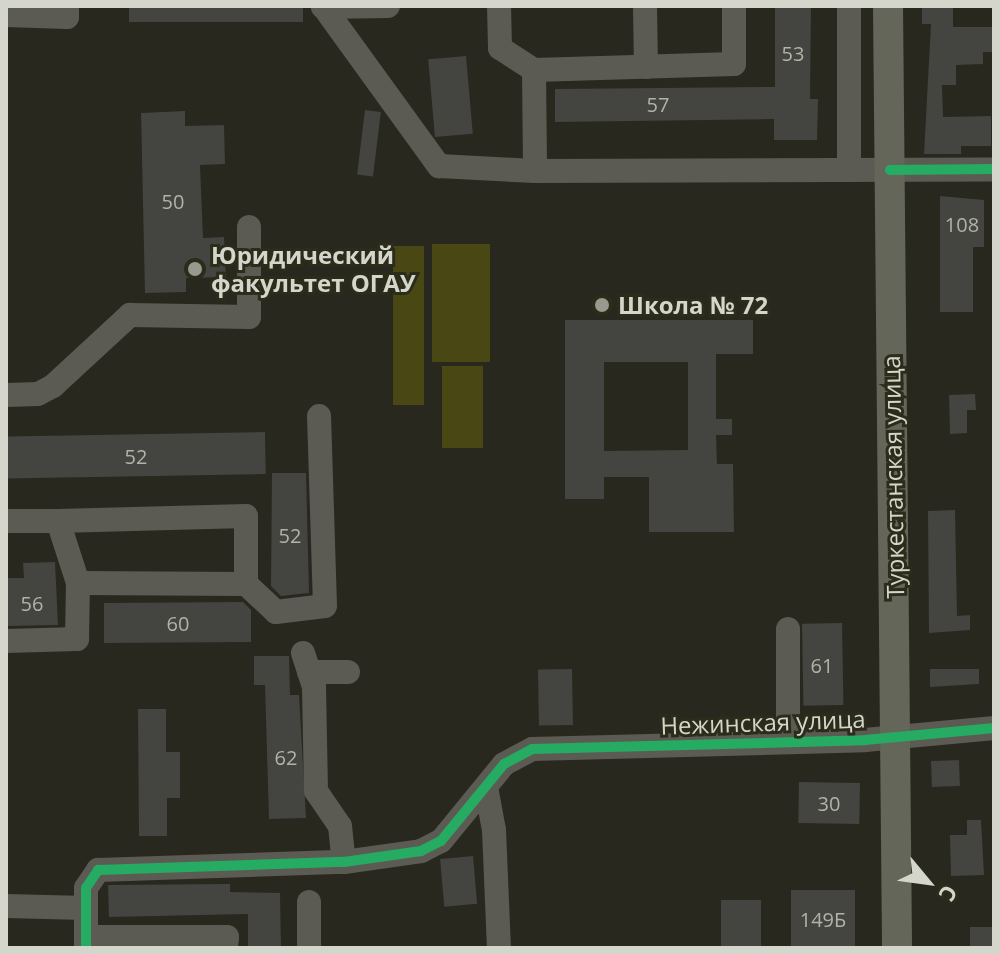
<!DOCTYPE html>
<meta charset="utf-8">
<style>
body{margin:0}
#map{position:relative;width:1000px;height:954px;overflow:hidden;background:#28281f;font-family:"Open Sans",sans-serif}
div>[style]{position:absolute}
.green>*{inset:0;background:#494814;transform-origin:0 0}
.building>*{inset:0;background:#444441;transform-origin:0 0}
.minor>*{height:24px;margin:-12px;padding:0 12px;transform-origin:12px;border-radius:12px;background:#5b5b53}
.major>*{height:30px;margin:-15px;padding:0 15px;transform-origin:15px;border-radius:15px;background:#65665a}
.cycleway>*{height:10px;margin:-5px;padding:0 5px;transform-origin:5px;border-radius:5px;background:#26ab63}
.dots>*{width:22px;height:22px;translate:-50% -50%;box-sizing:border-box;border:4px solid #2c2c1b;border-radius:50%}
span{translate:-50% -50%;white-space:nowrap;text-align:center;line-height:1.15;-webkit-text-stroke:6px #2c2c1b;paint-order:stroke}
.number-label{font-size:20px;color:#b1b2a8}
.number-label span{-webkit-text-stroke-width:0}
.poi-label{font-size:24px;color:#d5d6cb;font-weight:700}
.left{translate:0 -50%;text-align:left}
.street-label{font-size:24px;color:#d5d6cb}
.frame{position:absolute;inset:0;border:8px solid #d5d6cb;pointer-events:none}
.north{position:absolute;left:888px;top:842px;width:80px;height:80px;-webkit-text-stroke:6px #2c2c1b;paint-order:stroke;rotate:119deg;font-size:22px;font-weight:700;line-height:32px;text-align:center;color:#d5d6cb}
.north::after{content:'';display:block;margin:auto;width:28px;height:36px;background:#d5d6cb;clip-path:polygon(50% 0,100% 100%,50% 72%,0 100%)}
</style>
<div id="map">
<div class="green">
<div style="left:432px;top:244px;width:58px;height:118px"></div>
<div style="left:393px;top:246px;width:31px;height:159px"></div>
<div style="left:442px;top:366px;width:41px;height:82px"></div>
</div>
<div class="building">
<div style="left:129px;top:6px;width:174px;height:16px"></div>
<div style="clip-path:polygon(775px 6px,811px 6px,810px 99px,818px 99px,817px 140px,774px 140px,774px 119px,555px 122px,555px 89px,775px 87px)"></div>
<div style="clip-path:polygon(922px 6px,953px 6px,953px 27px,994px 27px,994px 52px,983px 52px,983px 64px,956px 65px,956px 85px,942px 85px,943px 117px,991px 116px,991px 146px,961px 146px,961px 154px,924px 154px,931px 24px,922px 24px)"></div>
<div style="left:466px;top:56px;width:78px;height:38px;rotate:85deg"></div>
<div style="left:365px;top:110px;width:16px;height:65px;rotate:7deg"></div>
<div style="clip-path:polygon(185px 111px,185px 126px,224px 125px,225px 164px,200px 165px,203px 238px,224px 237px,226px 277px,186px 278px,186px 292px,145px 293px,141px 113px)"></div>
<div style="clip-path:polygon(940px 196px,984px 200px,984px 247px,973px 247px,973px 312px,940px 312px)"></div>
<div style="clip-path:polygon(evenodd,565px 320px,753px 320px,753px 354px,716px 354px,716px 419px,732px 419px,732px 435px,716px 435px,717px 464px,733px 464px,734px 532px,649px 532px,649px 477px,604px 477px,604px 499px,565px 499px,565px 320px,604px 362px,688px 362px,688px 450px,604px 451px,604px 362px)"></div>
<div style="clip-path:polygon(975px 394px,976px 410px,967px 410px,967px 433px,950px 434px,949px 395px)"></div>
<div style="left:265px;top:432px;width:42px;height:259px;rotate:89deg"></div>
<div style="clip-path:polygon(272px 473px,306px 473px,309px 593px,281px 596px,271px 586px)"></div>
<div style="clip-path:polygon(955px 510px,957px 616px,970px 615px,970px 630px,929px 633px,928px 511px)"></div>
<div style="clip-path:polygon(55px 562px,58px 625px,6px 626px,6px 578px,24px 578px,23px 563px)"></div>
<div style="clip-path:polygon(243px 602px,251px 610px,251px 642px,104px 643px,104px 603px)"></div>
<div style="left:842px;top:623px;width:82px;height:40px;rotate:89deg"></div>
<div style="clip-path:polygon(254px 656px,289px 656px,290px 695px,299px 695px,306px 818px,269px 819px,265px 685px,254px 685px)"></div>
<div style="left:572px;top:669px;width:56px;height:34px;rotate:89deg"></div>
<div style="clip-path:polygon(930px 669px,979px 669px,979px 684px,930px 687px)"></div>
<div style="clip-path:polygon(138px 709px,166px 709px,166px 752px,180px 752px,180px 798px,167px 798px,167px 836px,139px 836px)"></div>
<div style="left:959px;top:760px;width:26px;height:28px;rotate:88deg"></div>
<div style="left:799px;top:782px;width:61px;height:41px;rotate:1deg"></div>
<div style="clip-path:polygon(967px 820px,981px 820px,984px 875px,951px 876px,950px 835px,967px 835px)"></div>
<div style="left:473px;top:856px;width:48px;height:33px;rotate:85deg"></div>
<div style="clip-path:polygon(230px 884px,230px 892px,280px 893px,281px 948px,248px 948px,248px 914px,109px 917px,108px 885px)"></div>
<div style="left:791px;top:890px;width:64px;height:58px"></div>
<div style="left:721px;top:900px;width:40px;height:48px"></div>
<div style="left:994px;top:927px;width:21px;height:24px;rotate:90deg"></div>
</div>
<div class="minor">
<div style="left:323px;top:6px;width:198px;rotate:54.1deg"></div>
<div style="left:439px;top:166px;width:96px;rotate:3deg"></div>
<div style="left:535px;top:171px;width:459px;rotate:-0.2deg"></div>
<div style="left:499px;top:6px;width:42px;rotate:88.6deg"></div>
<div style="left:500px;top:48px;width:40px;rotate:32.9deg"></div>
<div style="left:534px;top:70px;width:101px;rotate:89.4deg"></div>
<div style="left:645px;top:6px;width:61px;rotate:89.1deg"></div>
<div style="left:849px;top:6px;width:164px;rotate:90deg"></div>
<div style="left:323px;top:7px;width:65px;rotate:-0.9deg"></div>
<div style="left:6px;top:15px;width:61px;rotate:1.9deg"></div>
<div style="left:67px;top:17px;width:11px;rotate:-90deg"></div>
<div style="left:534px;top:70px;width:200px;rotate:-1.7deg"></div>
<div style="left:734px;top:64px;width:58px;rotate:-90deg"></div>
<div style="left:6px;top:395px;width:32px;rotate:-2deg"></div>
<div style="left:38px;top:394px;width:17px;rotate:-28deg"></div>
<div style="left:53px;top:386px;width:105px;rotate:-42.7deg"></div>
<div style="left:130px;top:315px;width:119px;rotate:1deg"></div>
<div style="left:249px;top:317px;width:90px;rotate:-90deg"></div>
<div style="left:6px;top:521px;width:52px"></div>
<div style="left:58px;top:521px;width:65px;rotate:72.1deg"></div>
<div style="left:78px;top:583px;width:168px;rotate:0.3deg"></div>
<div style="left:246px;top:584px;width:41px;rotate:43deg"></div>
<div style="left:276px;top:612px;width:49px;rotate:-7deg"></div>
<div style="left:325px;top:606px;width:190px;rotate:-91.8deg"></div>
<div style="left:58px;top:521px;width:188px;rotate:-1.5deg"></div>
<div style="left:246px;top:516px;width:68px;rotate:90deg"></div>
<div style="left:788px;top:629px;width:112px;rotate:90deg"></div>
<div style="left:6px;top:641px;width:71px;rotate:-1.6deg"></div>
<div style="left:77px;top:639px;width:56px;rotate:-89deg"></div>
<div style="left:303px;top:653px;width:36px;rotate:72deg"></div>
<div style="left:314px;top:687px;width:104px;rotate:88.9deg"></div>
<div style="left:316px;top:791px;width:42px;rotate:55.6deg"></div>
<div style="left:340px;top:826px;width:36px;rotate:84deg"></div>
<div style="left:309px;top:672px;width:39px"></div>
<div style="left:486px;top:787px;width:44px;rotate:79.5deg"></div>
<div style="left:494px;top:830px;width:118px;rotate:87.6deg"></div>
<div style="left:309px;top:902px;width:46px;rotate:90deg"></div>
<div style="left:6px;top:906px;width:80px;rotate:1.4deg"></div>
<div style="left:86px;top:937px;width:141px"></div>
<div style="left:227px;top:937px;width:11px;rotate:95deg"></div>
<div style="left:86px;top:948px;width:60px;rotate:-90deg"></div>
<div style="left:86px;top:888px;width:22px;rotate:-56deg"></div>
<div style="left:98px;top:870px;width:246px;rotate:-1.9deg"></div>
<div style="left:344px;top:862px;width:78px;rotate:-8.1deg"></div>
<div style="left:421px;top:851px;width:22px;rotate:-27deg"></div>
<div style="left:441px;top:841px;width:99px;rotate:-50.7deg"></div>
<div style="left:504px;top:764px;width:32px;rotate:-28deg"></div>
<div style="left:532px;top:749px;width:333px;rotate:-1.5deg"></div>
<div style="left:865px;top:740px;width:130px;rotate:-5.3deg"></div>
</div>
<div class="major">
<div style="left:888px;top:6px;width:942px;rotate:89.45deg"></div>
</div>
<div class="cycleway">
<div style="left:890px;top:170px;width:104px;rotate:-0.6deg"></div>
<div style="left:86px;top:948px;width:60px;rotate:-90deg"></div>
<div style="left:86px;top:888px;width:22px;rotate:-56deg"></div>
<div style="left:98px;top:870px;width:246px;rotate:-1.9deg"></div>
<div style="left:344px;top:862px;width:78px;rotate:-8.1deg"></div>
<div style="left:421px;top:851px;width:22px;rotate:-27deg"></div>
<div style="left:441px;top:841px;width:99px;rotate:-50.7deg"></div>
<div style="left:504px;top:764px;width:32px;rotate:-28deg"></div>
<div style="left:532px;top:749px;width:333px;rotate:-1.5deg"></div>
<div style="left:865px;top:740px;width:130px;rotate:-5.3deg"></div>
</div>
<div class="dots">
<div style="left:195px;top:269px;background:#98998f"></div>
<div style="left:602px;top:305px;background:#98998f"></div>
</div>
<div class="number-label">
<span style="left:793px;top:53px">53</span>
<span style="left:658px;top:104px">57</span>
<span style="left:173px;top:201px">50</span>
<span style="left:962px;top:224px">108</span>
<span style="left:136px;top:456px">52</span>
<span style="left:290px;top:535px">52</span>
<span style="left:32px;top:603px">56</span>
<span style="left:178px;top:623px">60</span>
<span style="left:822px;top:665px">61</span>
<span style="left:286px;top:757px">62</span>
<span style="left:829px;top:803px">30</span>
<span style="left:823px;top:919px">149Б</span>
</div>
<div class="poi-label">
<span class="left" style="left:211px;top:269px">Юридический<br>факультет ОГАУ</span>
<span class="left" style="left:618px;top:305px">Школа № 72</span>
</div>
<div class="street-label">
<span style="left:893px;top:477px;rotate:-91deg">Туркестанская улица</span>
<span style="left:763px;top:722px;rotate:-2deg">Нежинская улица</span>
</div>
<div class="frame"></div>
<div class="north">С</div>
</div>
